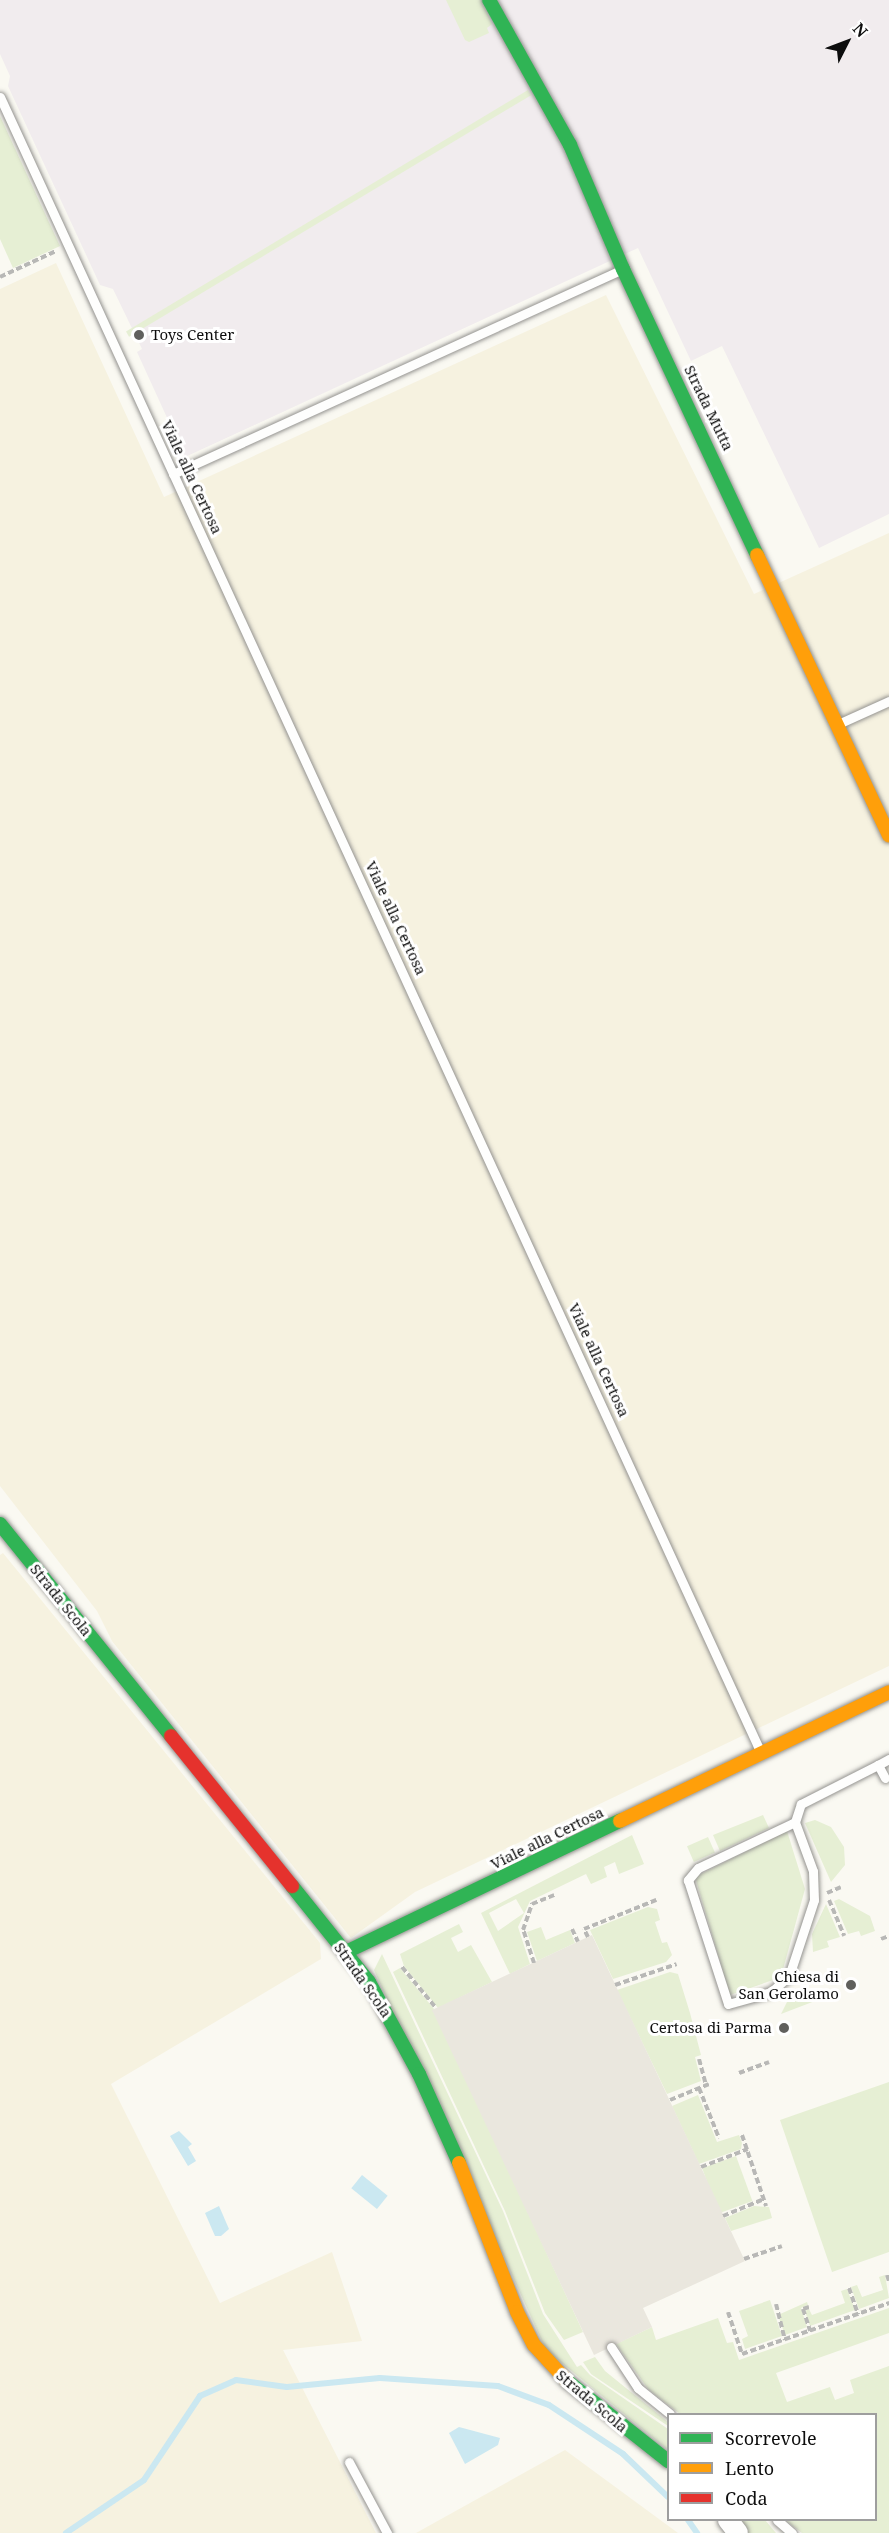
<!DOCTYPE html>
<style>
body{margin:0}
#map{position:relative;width:889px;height:2533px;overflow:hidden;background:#faf9f2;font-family:"Noto Serif",serif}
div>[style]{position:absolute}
.industrial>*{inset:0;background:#f1ecee}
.farmland>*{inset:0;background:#f6f2e0}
.green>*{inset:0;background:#e6efd4;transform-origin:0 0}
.plaza>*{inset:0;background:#eae7de}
.water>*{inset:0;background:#cbe8f1;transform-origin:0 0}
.stream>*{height:6px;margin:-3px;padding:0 3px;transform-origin:3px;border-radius:3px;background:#cbe8f1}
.path>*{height:4px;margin-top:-2px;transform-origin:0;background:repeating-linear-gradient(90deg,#b8b8b6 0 6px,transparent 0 9px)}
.roads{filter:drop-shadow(0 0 2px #949390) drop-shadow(0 0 2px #949390)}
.lane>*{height:9px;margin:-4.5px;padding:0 4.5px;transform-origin:4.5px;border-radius:4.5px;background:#fefefd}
.street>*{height:20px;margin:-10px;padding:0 10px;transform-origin:10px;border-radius:10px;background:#fefefd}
.fast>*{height:14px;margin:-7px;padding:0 7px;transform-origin:7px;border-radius:7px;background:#30b455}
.slow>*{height:14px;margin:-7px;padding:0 7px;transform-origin:7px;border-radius:7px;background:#ff9f0a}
.jam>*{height:14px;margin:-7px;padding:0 7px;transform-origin:7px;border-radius:7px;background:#e5322d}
.dots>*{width:16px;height:16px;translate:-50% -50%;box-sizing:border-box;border:3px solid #fff;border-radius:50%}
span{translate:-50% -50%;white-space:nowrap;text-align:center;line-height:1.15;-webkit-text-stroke:6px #fff;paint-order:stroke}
.poi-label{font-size:15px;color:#0d0d0d}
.left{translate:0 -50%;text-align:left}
.right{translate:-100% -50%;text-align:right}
.street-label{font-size:15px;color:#0d0d0d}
.legend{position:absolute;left:667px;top:2413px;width:210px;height:108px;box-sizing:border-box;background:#fff;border:2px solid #9e9e9e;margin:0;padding:8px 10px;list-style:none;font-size:18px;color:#0d0d0d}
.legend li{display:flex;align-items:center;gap:12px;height:30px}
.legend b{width:30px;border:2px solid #9e9e9e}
.north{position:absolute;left:817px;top:12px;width:60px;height:60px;-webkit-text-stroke:4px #fff;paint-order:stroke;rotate:48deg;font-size:16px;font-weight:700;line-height:24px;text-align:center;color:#0d0d0d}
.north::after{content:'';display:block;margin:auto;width:21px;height:27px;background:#0d0d0d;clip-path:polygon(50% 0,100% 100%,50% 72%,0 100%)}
</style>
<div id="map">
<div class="industrial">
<div style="clip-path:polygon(0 0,889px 0,889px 514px,819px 548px,722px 346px,691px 361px,638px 248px,185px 457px,137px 352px,142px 349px,113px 289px,100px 285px,8px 86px,10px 76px,0 54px)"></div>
</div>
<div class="farmland">
<div style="clip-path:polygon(56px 263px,164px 497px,606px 295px,754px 594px,889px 533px,889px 1666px,415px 1892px,351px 1938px,112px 1641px,97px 1611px,0 1486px,0 289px)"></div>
<div style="clip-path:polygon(3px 1553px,320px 1943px,321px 1959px,111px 2084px,220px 2303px,332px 2252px,362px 2341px,283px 2350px,376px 2533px,0 2533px,0 1555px)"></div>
<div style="clip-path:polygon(565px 2450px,678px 2533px,416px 2533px)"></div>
</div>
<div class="green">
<div style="clip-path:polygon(446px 0,481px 0,492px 24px,487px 28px,489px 33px,469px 42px,465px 40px)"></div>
<div style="left:528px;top:90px;width:6px;height:469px;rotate:59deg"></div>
<div style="clip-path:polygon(0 116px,60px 246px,13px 268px,0 239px)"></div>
<div style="clip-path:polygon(763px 1815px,769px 1828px,720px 1851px,713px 1835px)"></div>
<div style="clip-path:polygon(815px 1820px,831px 1827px,844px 1847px,845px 1865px,831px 1882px,805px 1823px)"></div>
<div style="clip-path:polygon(787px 1831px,805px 1889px,782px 1973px,773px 1980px,730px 1995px,695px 1877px)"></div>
<div style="clip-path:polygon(evenodd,632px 1835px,644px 1864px,619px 1874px,615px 1862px,604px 1867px,607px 1877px,591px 1884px,586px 1874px,530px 1901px,518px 1927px,530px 1964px,510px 1974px,481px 1913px,632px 1835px,516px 1899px,524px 1913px,498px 1931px,489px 1913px,516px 1899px)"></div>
<div style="left:708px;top:1837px;width:17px;height:23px;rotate:66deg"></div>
<div style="clip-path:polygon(839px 1899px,870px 1916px,875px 1931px,861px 1936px,859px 1931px,848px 1934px,834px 1901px)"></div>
<div style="clip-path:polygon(826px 1904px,840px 1937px,827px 1941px,829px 1947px,813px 1952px,812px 1934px)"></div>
<div style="clip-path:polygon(648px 1907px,657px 1909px,660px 1920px,655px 1922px,662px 1943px,667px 1942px,672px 1955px,666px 1962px,613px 1979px,590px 1930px)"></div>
<div style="clip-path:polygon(459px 1924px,463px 1932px,451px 1938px,458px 1952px,471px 1945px,492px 1982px,438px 2008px,404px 1966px,400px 1954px)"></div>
<div style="clip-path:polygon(541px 1927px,546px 1940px,570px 1930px,575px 1943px,537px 1961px,527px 1932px)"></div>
<div style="clip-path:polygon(382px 1954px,503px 2211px,543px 2314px,577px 2367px,581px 2365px,590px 2375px,668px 2429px,668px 2450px,546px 2350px,374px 1970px)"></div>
<div style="clip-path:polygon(400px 1968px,434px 2009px,583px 2332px,564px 2340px,545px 2313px,505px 2211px,393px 1972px)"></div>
<div style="clip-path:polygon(670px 1972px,678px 1974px,690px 2013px,701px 2055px,695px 2057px,701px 2081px,667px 2094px,617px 1990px)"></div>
<div style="clip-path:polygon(812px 1992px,815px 2001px,781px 2014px,787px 2002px)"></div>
<div style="clip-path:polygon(889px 2082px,889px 2252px,832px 2272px,780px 2120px)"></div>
<div style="clip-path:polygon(698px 2095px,717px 2142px,739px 2135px,742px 2143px,741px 2149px,699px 2164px,672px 2106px)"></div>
<div style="left:736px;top:2156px;width:48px;height:36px;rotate:70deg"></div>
<div style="clip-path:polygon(754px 2206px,769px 2207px,772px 2218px,731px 2231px,725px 2218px)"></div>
<div style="clip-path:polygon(885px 2275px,889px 2298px,859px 2309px,851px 2287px,857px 2285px,862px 2297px,883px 2290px,879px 2277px)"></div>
<div style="clip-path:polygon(847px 2289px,855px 2310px,810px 2326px,805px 2311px,809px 2309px,812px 2315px,845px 2303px,841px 2291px)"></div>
<div style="clip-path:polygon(770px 2300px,782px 2336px,745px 2349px,742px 2339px,748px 2336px,739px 2311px)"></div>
<div style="clip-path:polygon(807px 2302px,808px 2305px,801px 2308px,807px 2327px,785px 2335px,778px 2315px)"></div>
<div style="clip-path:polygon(889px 2308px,889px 2333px,776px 2373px,787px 2402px,830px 2387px,835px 2400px,854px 2393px,850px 2380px,889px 2366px,889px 2533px,802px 2533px,785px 2520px,876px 2520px,876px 2414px,680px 2414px,648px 2389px,616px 2344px,652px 2327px,656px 2340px,718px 2318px,727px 2343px,733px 2342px,739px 2360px)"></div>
<div style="clip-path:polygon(595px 2357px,605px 2371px,668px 2422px,668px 2426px,591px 2374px,583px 2362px)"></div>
<div style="clip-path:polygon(739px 2520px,765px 2520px,776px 2533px,748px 2533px)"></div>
</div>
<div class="plaza">
<div style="clip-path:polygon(592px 1935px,745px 2261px,643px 2308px,652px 2327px,594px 2355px,432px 2010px)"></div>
</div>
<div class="water">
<div style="clip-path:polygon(179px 2131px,192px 2144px,188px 2147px,196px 2161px,188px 2166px,170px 2136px)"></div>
<div style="left:362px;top:2175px;width:33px;height:17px;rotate:39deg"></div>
<div style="clip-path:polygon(219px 2206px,229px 2229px,221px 2236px,215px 2236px,205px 2213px)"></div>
<div style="clip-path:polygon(459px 2427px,500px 2438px,498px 2445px,465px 2464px,449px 2433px)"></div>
</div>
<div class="stream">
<div style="left:688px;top:2520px;width:16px;rotate:55deg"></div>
<div style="left:66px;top:2533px;width:94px;rotate:-34.2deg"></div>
<div style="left:144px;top:2480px;width:101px;rotate:-56.3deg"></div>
<div style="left:200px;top:2396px;width:39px;rotate:-24deg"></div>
<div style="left:236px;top:2380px;width:51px;rotate:7.8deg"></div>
<div style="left:287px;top:2387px;width:93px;rotate:-5.5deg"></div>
<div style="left:380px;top:2378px;width:118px;rotate:3.9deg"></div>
<div style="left:498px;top:2386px;width:54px;rotate:20.4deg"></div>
<div style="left:549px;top:2405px;width:89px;rotate:33.5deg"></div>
<div style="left:623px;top:2454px;width:62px;rotate:43.7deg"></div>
</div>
<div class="path">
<div style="left:0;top:277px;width:62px;rotate:-24.9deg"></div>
<div style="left:827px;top:1893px;width:15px;rotate:-23deg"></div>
<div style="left:829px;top:1900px;width:39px;rotate:67deg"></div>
<div style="left:572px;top:1929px;width:14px;rotate:65deg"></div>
<div style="left:588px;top:1937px;width:9px;rotate:-117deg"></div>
<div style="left:584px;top:1929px;width:78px;rotate:-21.9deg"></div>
<div style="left:881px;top:1939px;width:9px;rotate:-21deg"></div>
<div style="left:534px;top:1963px;width:35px;rotate:-108deg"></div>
<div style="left:523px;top:1930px;width:28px;rotate:-71deg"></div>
<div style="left:532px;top:1904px;width:24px;rotate:-22deg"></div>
<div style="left:402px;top:1967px;width:53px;rotate:50.3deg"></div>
<div style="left:615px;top:1985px;width:65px;rotate:-18.7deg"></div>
<div style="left:699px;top:2059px;width:27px;rotate:75deg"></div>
<div style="left:739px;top:2073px;width:32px;rotate:-20deg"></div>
<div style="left:699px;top:2088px;width:54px;rotate:68.2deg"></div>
<div style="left:670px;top:2100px;width:42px;rotate:-22.3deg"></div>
<div style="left:742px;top:2135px;width:75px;rotate:71.3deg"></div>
<div style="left:701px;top:2167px;width:50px;rotate:-21deg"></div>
<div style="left:723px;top:2216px;width:44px;rotate:-22.5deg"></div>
<div style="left:744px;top:2259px;width:40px;rotate:-18.9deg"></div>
<div style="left:887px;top:2275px;width:6px;rotate:72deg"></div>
<div style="left:849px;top:2288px;width:28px;rotate:71deg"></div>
<div style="left:776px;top:2304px;width:37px;rotate:76deg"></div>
<div style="left:809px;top:2307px;width:6px;rotate:162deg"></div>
<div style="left:803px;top:2309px;width:23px;rotate:72deg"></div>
<div style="left:728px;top:2312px;width:44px;rotate:71.6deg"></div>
<div style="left:742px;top:2354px;width:156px;rotate:-19.1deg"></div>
</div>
<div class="roads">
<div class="lane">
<div style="left:0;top:97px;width:1820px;rotate:65.32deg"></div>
<div style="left:173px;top:474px;width:492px;rotate:-24.5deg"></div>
<div style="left:838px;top:724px;width:56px;rotate:-24.3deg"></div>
<div style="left:885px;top:1778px;width:15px;rotate:-118deg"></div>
<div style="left:878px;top:1765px;width:13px;rotate:-29deg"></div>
<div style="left:795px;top:1822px;width:107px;rotate:154.6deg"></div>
<div style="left:698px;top:1868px;width:16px;rotate:130deg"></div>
<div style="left:688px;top:1880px;width:130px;rotate:72.1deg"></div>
<div style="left:728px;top:2004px;width:45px;rotate:-15.6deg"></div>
<div style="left:771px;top:1992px;width:24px;rotate:-42deg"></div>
<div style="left:789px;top:1976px;width:80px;rotate:-71.8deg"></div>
<div style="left:814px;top:1900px;width:29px;rotate:-92deg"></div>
<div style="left:813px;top:1871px;width:52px;rotate:-110.2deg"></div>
<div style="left:795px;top:1822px;width:19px;rotate:-72deg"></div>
<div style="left:801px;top:1804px;width:86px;rotate:-26.9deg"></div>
<div style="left:611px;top:2347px;width:49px;rotate:56.6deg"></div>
<div style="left:638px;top:2388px;width:41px;rotate:39.1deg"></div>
<div style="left:349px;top:2462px;width:81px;rotate:61.8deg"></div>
<div style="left:777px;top:2520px;width:20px;rotate:41deg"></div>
</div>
<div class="street">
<div style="left:728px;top:2520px;width:16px;rotate:52deg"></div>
</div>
<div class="fast">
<div style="left:489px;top:0;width:166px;rotate:60.8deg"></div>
<div style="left:570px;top:145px;width:135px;rotate:66.9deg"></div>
<div style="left:623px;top:269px;width:316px;rotate:64.9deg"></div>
<div style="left:0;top:1524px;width:272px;rotate:51.1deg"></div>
<div style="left:292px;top:1886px;width:123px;rotate:51.3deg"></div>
<div style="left:369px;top:1982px;width:105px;rotate:61.5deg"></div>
<div style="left:419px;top:2074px;width:98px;rotate:65.8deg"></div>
<div style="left:346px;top:1952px;width:304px;rotate:-25.6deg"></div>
<div style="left:567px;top:2381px;width:129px;rotate:38.4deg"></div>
</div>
<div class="slow">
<div style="left:757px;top:555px;width:310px;rotate:64.8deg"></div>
<div style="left:620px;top:1821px;width:298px;rotate:-25.6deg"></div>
<div style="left:459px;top:2163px;width:160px;rotate:68.7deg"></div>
<div style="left:517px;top:2312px;width:37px;rotate:63deg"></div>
<div style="left:534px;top:2345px;width:49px;rotate:47.5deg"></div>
</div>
<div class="jam">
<div style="left:171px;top:1736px;width:193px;rotate:51.1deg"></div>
</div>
</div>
<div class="dots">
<div style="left:139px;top:335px;background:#60605d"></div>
<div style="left:851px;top:1985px;background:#60605d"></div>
<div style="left:784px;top:2028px;background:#60605d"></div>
</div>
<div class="poi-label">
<span class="left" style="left:151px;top:335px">Toys Center</span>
<span class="right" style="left:839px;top:1985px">Chiesa di<br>San Gerolamo</span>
<span class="right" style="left:772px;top:2028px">Certosa di Parma</span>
</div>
<div class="street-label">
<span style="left:709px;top:408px;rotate:64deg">Strada Mutta</span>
<span style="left:192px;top:477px;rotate:65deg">Viale alla Certosa</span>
<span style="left:396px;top:918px;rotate:65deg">Viale alla Certosa</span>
<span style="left:599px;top:1360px;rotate:65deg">Viale alla Certosa</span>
<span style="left:61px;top:1600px;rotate:51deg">Strada Scola</span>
<span style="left:547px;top:1838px;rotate:-26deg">Viale alla Certosa</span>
<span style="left:363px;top:1980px;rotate:55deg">Strada Scola</span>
<span style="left:592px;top:2401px;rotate:40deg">Strada Scola</span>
</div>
<ul class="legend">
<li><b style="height:8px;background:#30b455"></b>Scorrevole</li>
<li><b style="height:8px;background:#ff9f0a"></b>Lento</li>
<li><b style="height:8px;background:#e5322d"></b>Coda</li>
</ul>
<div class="north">N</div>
</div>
